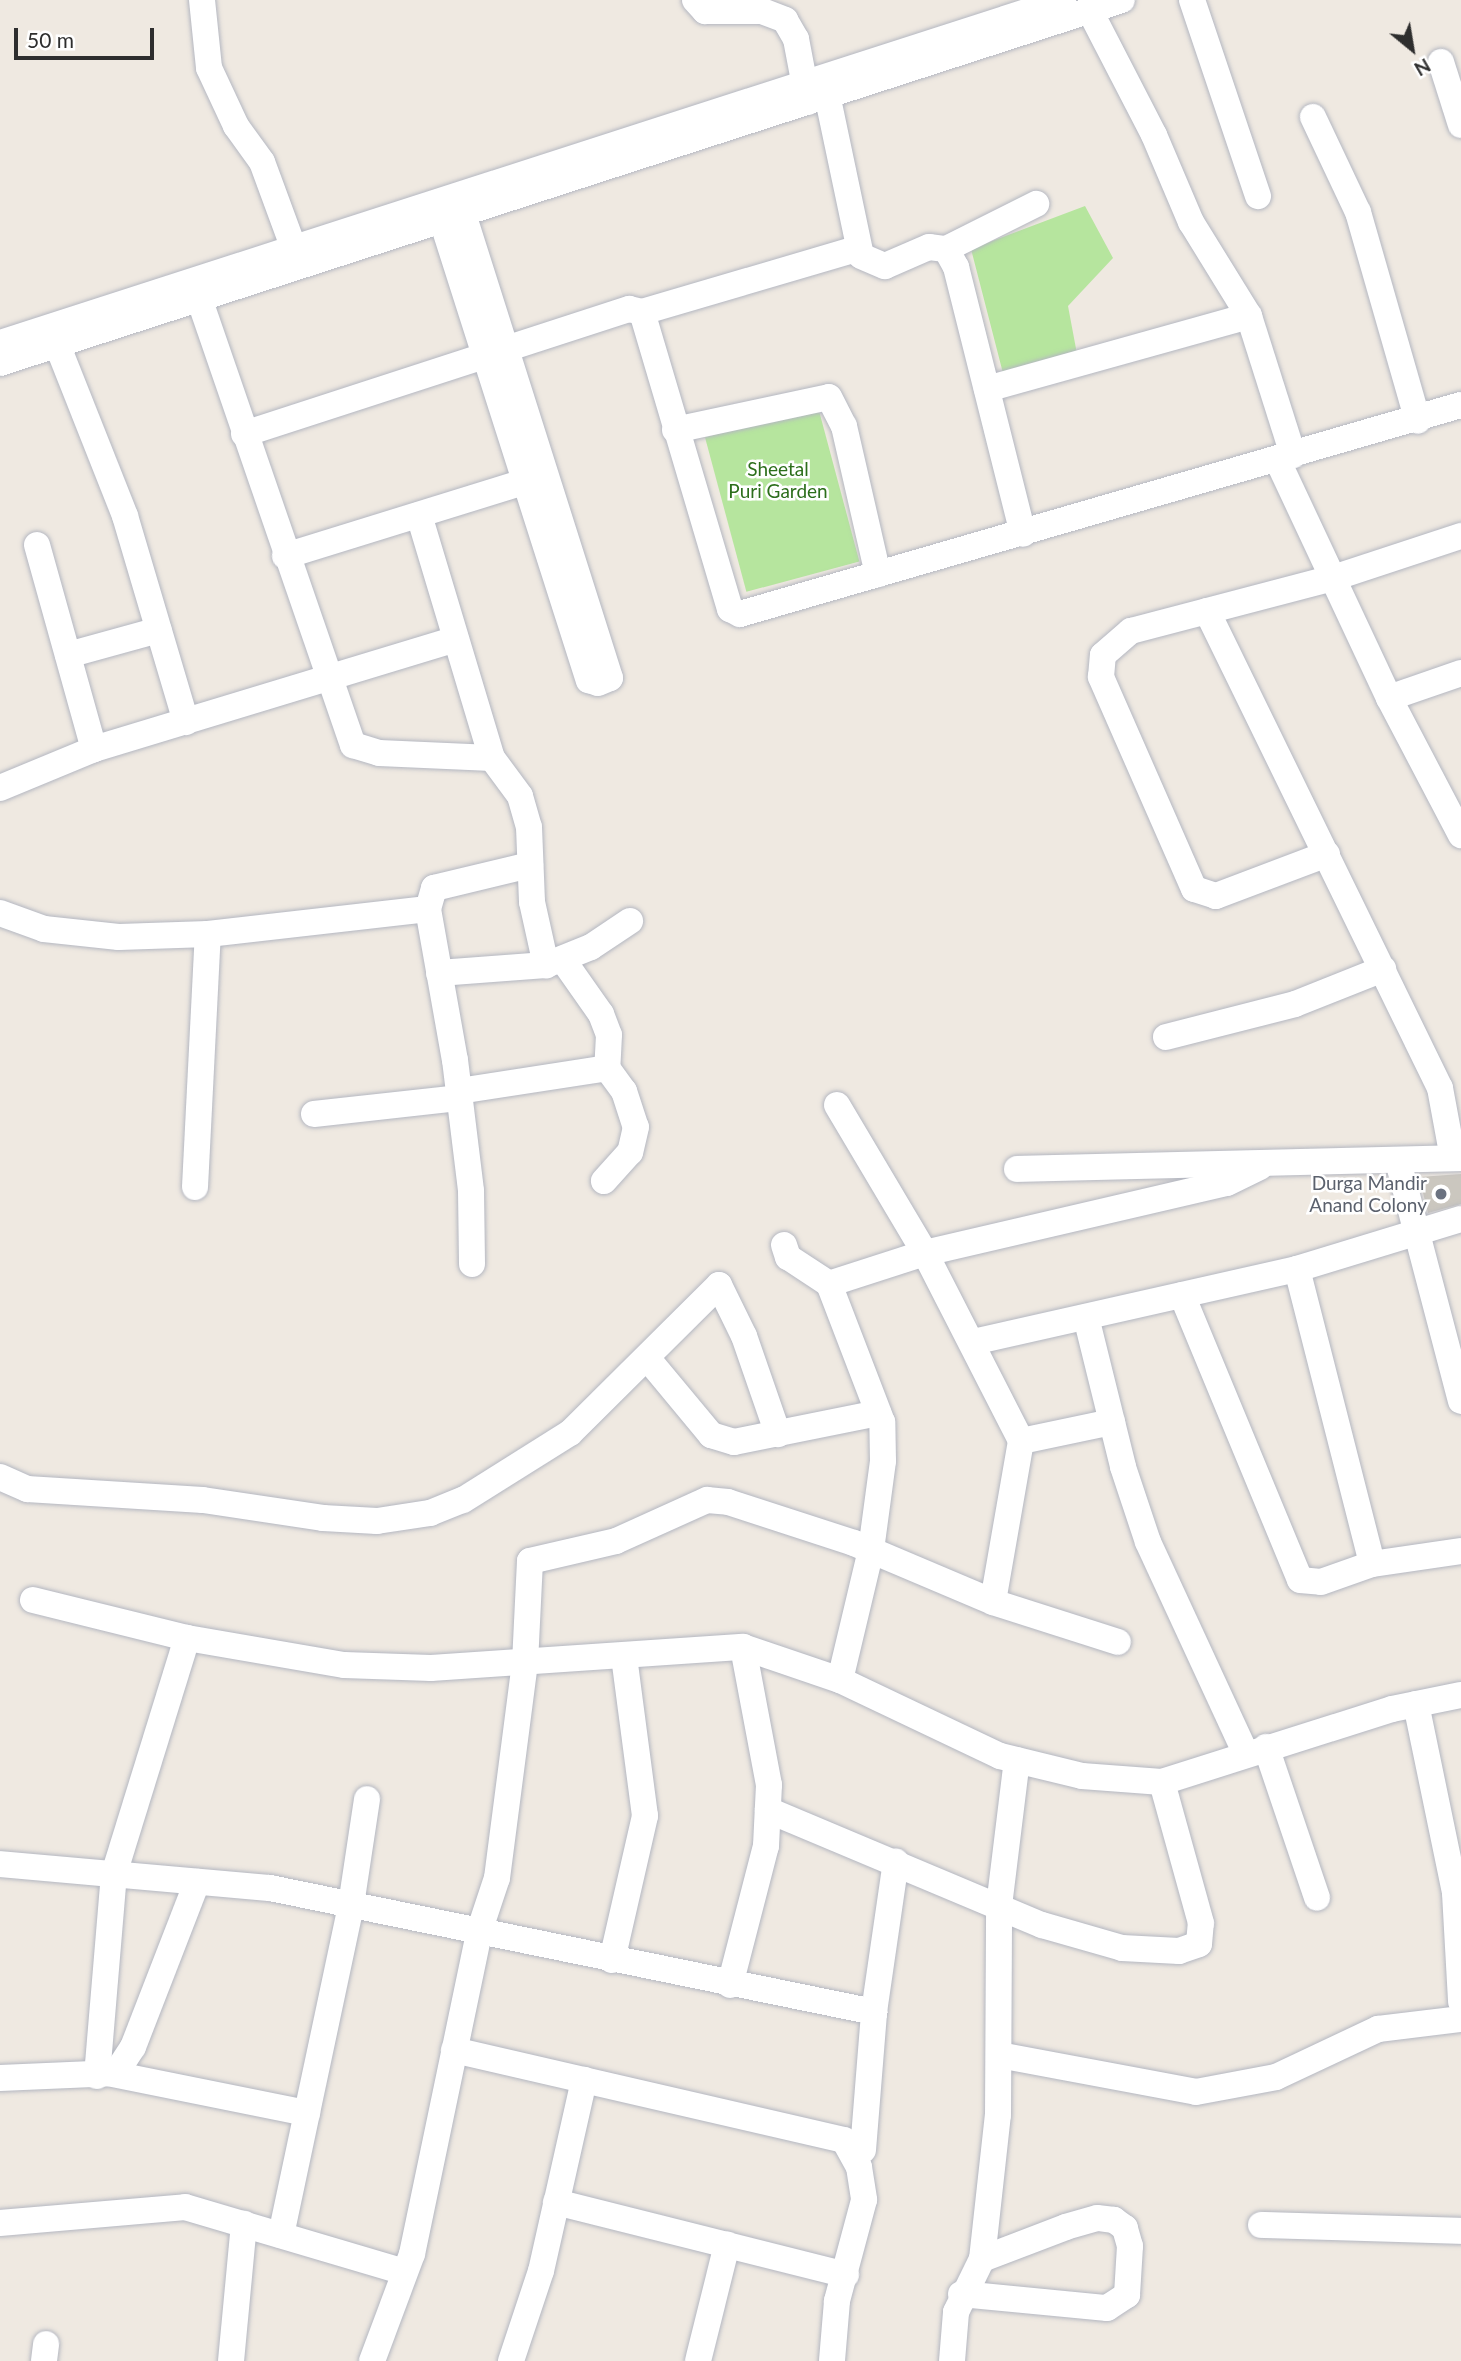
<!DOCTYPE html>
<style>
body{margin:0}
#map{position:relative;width:1461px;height:2361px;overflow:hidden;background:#efe9e1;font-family:Lato,sans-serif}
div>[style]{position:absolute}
.green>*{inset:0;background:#b6e59e;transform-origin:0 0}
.building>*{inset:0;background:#cbc7bf}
.roads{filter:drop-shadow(0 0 2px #b4b7c1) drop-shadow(0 0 2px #b4b7c1)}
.minor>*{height:26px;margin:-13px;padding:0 13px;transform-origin:13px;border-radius:13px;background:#fff}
.dots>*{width:19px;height:19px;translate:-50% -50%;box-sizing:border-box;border:4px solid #fff;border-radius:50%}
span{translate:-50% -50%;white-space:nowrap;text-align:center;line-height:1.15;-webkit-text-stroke:5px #fff;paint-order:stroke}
.park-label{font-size:19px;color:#2c6e1b}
.worship-label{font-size:19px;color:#5b616d}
.right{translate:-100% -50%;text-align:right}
.north{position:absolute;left:1377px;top:14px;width:70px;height:70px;-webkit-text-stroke:5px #fff;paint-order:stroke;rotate:150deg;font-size:19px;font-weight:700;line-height:28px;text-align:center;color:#2e2e2e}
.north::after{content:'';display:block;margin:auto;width:24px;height:32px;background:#2e2e2e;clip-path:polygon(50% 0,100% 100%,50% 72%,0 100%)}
.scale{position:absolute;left:14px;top:28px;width:140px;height:32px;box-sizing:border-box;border:4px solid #2e2e2e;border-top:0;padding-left:9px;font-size:21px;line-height:24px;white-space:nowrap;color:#2e2e2e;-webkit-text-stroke:5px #fff;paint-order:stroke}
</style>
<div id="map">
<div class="green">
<div style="clip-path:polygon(1085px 206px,1113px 258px,1068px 306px,1077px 354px,1004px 377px,971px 249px)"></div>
<div style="left:818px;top:407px;width:160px;height:117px;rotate:75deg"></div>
</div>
<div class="building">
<div style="clip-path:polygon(1461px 1174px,1461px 1204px,1428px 1213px,1419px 1177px)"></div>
</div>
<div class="roads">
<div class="minor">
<div style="left:202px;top:0;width:68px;rotate:84.1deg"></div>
<div style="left:209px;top:68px;width:64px;rotate:65deg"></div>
<div style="left:236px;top:126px;width:44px;rotate:54.2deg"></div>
<div style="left:262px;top:162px;width:93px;rotate:69.8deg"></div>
<div style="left:695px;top:0;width:15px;rotate:48deg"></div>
<div style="left:705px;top:11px;width:57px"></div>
<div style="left:762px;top:11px;width:25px;rotate:21deg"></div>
<div style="left:785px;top:20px;width:22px;rotate:60deg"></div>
<div style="left:796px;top:39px;width:64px;rotate:79.2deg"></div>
<div style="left:1192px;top:0;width:207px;rotate:71.4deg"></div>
<div style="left:1090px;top:11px;width:140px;rotate:62.7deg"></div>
<div style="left:1154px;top:135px;width:95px;rotate:67deg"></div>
<div style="left:1191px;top:222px;width:110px;rotate:58.3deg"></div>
<div style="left:1441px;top:62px;width:66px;rotate:72.4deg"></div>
<div style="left:828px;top:99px;width:160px;rotate:78.1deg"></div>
<div style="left:861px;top:256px;width:26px;rotate:23deg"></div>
<div style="left:885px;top:266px;width:48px;rotate:-23.4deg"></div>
<div style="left:929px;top:247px;width:17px;rotate:7deg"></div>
<div style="left:946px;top:249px;width:21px;rotate:61deg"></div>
<div style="left:956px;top:267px;width:275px;rotate:75.9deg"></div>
<div style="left:1313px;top:117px;width:105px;rotate:64.7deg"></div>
<div style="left:1358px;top:212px;width:217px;rotate:74deg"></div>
<div style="left:438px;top:208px;width:496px;rotate:72.3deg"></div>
<div style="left:589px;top:680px;width:9px;rotate:18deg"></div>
<div style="left:598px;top:683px;width:13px;rotate:-23deg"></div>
<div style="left:610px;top:678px;width:500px;rotate:-107.57deg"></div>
<div style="left:946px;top:249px;width:101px;rotate:-26.6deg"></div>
<div style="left:199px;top:298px;width:473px;rotate:71deg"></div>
<div style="left:353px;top:745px;width:27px;rotate:17deg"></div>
<div style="left:379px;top:753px;width:113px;rotate:2.5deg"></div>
<div style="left:642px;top:312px;width:226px;rotate:-16.4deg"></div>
<div style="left:0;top:343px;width:1117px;rotate:-17.88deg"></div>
<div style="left:57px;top:344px;width:185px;rotate:68.4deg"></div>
<div style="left:125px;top:516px;width:215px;rotate:73.5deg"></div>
<div style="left:0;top:363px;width:1179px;rotate:-17.93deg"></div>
<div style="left:987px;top:389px;width:272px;rotate:-15.6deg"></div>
<div style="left:1249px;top:316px;width:146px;rotate:72.4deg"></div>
<div style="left:675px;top:430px;width:157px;rotate:-12.1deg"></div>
<div style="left:829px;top:397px;width:33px;rotate:63deg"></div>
<div style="left:844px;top:426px;width:152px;rotate:77.1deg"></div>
<div style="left:244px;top:434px;width:405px;rotate:-18deg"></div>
<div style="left:629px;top:309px;width:13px;rotate:13deg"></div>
<div style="left:642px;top:312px;width:310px;rotate:73.5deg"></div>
<div style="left:730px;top:609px;width:11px;rotate:27deg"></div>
<div style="left:740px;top:614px;width:751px;rotate:-16.17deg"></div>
<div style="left:1277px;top:459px;width:264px;rotate:64.9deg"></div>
<div style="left:1389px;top:698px;width:155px;rotate:62.3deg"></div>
<div style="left:419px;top:515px;width:254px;rotate:73.3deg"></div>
<div style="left:492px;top:758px;width:47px;rotate:53.6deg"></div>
<div style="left:520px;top:796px;width:32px;rotate:74deg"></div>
<div style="left:529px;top:827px;width:75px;rotate:87.7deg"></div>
<div style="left:532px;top:902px;width:65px;rotate:77.5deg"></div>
<div style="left:37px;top:545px;width:212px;rotate:74.4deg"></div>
<div style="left:285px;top:556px;width:267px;rotate:-17.2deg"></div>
<div style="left:1207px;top:611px;width:531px;rotate:63.97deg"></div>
<div style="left:1440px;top:1088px;width:71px;rotate:79.5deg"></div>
<div style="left:68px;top:655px;width:94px;rotate:-15.4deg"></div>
<div style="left:1389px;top:698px;width:76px;rotate:-19.1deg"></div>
<div style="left:0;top:788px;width:102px;rotate:-22.5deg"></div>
<div style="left:94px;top:749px;width:378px;rotate:-16.9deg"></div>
<div style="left:1327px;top:854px;width:119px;rotate:159.3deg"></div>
<div style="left:1216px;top:896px;width:23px;rotate:-162deg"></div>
<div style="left:1194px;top:889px;width:232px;rotate:-113.7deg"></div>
<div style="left:1101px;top:677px;width:22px;rotate:-85deg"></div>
<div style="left:1103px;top:655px;width:37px;rotate:-41deg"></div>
<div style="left:1131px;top:631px;width:209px;rotate:-14.7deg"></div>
<div style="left:1333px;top:578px;width:135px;rotate:-18.2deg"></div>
<div style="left:428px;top:909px;width:22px;rotate:-74deg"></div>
<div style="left:434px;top:888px;width:99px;rotate:-13.5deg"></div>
<div style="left:0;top:913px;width:47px;rotate:20deg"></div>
<div style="left:44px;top:929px;width:75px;rotate:6.1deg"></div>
<div style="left:119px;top:937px;width:89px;rotate:-1.9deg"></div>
<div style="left:208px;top:934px;width:221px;rotate:-6.5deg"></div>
<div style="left:428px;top:909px;width:153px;rotate:79.9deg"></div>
<div style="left:455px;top:1060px;width:132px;rotate:83deg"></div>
<div style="left:471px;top:1191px;width:73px;rotate:89.2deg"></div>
<div style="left:563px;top:960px;width:66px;rotate:54.9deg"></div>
<div style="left:601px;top:1014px;width:22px;rotate:69deg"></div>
<div style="left:609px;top:1035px;width:33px;rotate:93deg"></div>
<div style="left:607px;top:1068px;width:29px;rotate:54deg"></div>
<div style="left:624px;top:1091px;width:38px;rotate:72deg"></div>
<div style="left:636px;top:1127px;width:26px;rotate:103deg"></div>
<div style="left:630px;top:1152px;width:39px;rotate:132deg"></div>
<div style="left:439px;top:973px;width:107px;rotate:-4.3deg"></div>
<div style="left:546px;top:965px;width:48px;rotate:-21.8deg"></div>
<div style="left:591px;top:947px;width:47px;rotate:-33.7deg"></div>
<div style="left:1166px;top:1037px;width:133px;rotate:-14.3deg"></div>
<div style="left:1295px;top:1004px;width:95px;rotate:-21.7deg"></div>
<div style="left:459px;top:1091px;width:150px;rotate:-8.8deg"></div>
<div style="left:837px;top:1105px;width:172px;rotate:59.3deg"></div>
<div style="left:925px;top:1253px;width:211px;rotate:62.9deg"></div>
<div style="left:1021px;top:1441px;width:163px;rotate:99.9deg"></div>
<div style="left:314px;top:1114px;width:147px;rotate:-6.3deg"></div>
<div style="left:1398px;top:1161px;width:248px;rotate:75.3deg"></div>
<div style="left:1017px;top:1169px;width:444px;rotate:-1.4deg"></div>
<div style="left:195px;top:1187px;width:253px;rotate:-87.1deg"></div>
<div style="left:784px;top:1245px;width:13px;rotate:72deg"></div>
<div style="left:788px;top:1257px;width:49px;rotate:33.4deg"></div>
<div style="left:1297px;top:1269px;width:304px;rotate:75.7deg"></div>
<div style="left:1182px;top:1295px;width:308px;rotate:67.5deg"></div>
<div style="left:1300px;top:1580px;width:21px;rotate:5deg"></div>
<div style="left:1321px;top:1582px;width:54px;rotate:-19.4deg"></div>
<div style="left:1372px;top:1564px;width:90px;rotate:-8.3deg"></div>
<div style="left:1086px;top:1317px;width:154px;rotate:76.1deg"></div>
<div style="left:1123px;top:1467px;width:79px;rotate:71.6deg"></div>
<div style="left:1148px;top:1542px;width:234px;rotate:65.2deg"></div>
<div style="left:973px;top:1342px;width:332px;rotate:-12.7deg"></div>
<div style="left:1297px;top:1269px;width:171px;rotate:-17deg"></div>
<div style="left:648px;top:1359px;width:99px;rotate:50.3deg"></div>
<div style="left:711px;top:1435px;width:24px;rotate:17deg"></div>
<div style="left:734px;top:1442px;width:147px;rotate:-11.4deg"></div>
<div style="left:1021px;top:1441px;width:93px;rotate:-11.8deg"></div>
<div style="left:0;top:1477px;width:30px;rotate:24deg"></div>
<div style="left:27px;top:1489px;width:176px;rotate:3.6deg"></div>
<div style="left:203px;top:1500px;width:121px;rotate:8.5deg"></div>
<div style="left:323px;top:1518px;width:54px;rotate:3.2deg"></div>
<div style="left:377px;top:1521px;width:54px;rotate:-8.6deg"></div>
<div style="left:430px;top:1513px;width:35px;rotate:-22deg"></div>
<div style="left:463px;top:1500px;width:126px;rotate:-32.1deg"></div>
<div style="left:570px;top:1433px;width:210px;rotate:-44.8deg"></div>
<div style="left:719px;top:1285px;width:57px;rotate:63.9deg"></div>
<div style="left:744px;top:1336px;width:104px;rotate:70.9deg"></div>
<div style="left:33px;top:1600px;width:159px;rotate:13.9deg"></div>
<div style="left:187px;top:1638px;width:159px;rotate:9.8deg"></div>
<div style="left:344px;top:1665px;width:87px;rotate:2deg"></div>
<div style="left:431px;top:1668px;width:313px;rotate:-3.9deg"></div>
<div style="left:743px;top:1647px;width:102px;rotate:18.8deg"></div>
<div style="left:840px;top:1680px;width:177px;rotate:25.4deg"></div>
<div style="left:1000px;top:1756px;width:84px;rotate:13.7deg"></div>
<div style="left:1082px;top:1776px;width:80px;rotate:4.3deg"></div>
<div style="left:1162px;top:1782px;width:241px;rotate:-17.6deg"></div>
<div style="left:1392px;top:1709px;width:70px;rotate:-11.5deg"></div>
<div style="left:840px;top:1680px;width:134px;rotate:-76.6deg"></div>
<div style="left:871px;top:1550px;width:90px;rotate:-82.3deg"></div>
<div style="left:883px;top:1461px;width:39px;rotate:-91deg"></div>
<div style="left:882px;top:1422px;width:148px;rotate:-111deg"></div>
<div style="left:829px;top:1284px;width:101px;rotate:-17.9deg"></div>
<div style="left:925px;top:1253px;width:310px;rotate:-13.1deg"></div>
<div style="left:1227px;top:1183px;width:37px;rotate:-26deg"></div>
<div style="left:1416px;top:1704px;width:193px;rotate:78.3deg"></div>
<div style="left:1455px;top:1893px;width:109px;rotate:86.8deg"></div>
<div style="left:1266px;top:1747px;width:159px;rotate:71.3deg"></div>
<div style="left:768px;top:1810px;width:297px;rotate:22.8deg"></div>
<div style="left:1042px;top:1925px;width:83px;rotate:16deg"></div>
<div style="left:1122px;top:1948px;width:57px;rotate:3deg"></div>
<div style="left:1179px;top:1951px;width:21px;rotate:-19deg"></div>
<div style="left:1199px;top:1944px;width:21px;rotate:-85deg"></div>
<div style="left:1201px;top:1923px;width:146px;rotate:-105.5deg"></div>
<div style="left:0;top:1864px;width:271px;rotate:5.1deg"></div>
<div style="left:270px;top:1888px;width:617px;rotate:11.6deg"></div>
<div style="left:612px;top:1960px;width:148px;rotate:-77.1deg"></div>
<div style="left:645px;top:1816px;width:161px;rotate:-97.5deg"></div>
<div style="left:730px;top:1985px;width:144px;rotate:-75.5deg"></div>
<div style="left:766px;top:1846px;width:61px;rotate:-87.2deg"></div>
<div style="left:769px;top:1785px;width:140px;rotate:-100.7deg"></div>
<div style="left:454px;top:2050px;width:400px;rotate:13deg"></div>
<div style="left:844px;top:2140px;width:31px;rotate:61deg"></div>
<div style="left:859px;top:2167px;width:33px;rotate:81deg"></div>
<div style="left:864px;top:2200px;width:105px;rotate:105deg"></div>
<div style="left:837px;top:2301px;width:60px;rotate:94.8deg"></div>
<div style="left:999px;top:2055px;width:200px;rotate:10.6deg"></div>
<div style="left:1196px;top:2092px;width:81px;rotate:-10.6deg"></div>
<div style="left:1276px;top:2077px;width:113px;rotate:-25.2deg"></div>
<div style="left:1378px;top:2029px;width:84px;rotate:-6.9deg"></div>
<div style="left:113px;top:2074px;width:198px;rotate:11.4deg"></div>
<div style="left:97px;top:2076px;width:203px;rotate:-85.2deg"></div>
<div style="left:114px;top:1874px;width:247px;rotate:-72.8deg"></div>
<div style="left:0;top:2078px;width:116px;rotate:-2.5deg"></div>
<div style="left:116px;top:2073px;width:31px;rotate:-57deg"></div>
<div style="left:133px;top:2047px;width:177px;rotate:-68.8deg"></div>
<div style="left:863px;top:2150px;width:138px;rotate:-85.4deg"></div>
<div style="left:874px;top:2012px;width:152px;rotate:-81.7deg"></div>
<div style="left:556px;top:2202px;width:299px;rotate:14.1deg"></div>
<div style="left:0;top:2223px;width:186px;rotate:-4.9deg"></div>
<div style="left:185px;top:2207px;width:229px;rotate:16.5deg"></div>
<div style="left:1261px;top:2225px;width:200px;rotate:1.7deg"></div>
<div style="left:281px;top:2235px;width:337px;rotate:-78deg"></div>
<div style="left:351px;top:1905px;width:107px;rotate:-81.4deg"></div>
<div style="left:961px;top:2294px;width:147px;rotate:5.5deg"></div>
<div style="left:1107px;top:2308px;width:24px;rotate:-33deg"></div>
<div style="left:1127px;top:2295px;width:49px;rotate:-86.5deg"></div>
<div style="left:1130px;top:2246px;width:19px;rotate:-106deg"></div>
<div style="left:1125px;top:2228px;width:14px;rotate:-144deg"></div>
<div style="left:1114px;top:2220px;width:17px;rotate:-173deg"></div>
<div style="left:1097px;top:2218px;width:32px;rotate:164deg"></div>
<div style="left:1066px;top:2227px;width:90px;rotate:159.1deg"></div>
<div style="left:44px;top:2361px;width:17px;rotate:-83deg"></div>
<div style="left:231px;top:2361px;width:138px;rotate:-84.6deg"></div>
<div style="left:372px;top:2361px;width:114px;rotate:-69.5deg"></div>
<div style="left:412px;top:2254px;width:329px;rotate:-78.2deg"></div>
<div style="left:479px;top:1932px;width:57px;rotate:-71.6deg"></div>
<div style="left:497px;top:1878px;width:217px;rotate:-82.6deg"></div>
<div style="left:525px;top:1663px;width:102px;rotate:-87.2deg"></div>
<div style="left:530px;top:1561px;width:88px;rotate:-13.1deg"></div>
<div style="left:616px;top:1541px;width:100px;rotate:-24.3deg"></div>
<div style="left:707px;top:1500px;width:21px;rotate:5deg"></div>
<div style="left:728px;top:1502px;width:133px;rotate:18deg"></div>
<div style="left:854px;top:1543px;width:151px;rotate:23deg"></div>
<div style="left:993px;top:1602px;width:131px;rotate:17.7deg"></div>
<div style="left:511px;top:2361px;width:95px;rotate:-71.6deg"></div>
<div style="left:541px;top:2271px;width:196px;rotate:-77.3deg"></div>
<div style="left:698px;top:2361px;width:120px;rotate:-76deg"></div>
<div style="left:952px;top:2361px;width:49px;rotate:-85.3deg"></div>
<div style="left:956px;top:2312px;width:59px;rotate:-63.9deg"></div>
<div style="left:982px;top:2259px;width:145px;rotate:-83.7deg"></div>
<div style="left:998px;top:2115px;width:209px;rotate:-89.7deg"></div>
<div style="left:999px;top:1906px;width:147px;rotate:-83deg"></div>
</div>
</div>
<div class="dots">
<div style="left:1441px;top:1194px;background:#6b7280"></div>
</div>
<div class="park-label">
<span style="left:778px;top:480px">Sheetal<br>Puri Garden</span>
</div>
<div class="worship-label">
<span class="right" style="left:1427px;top:1194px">Durga Mandir<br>Anand Colony</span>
</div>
<div class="north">N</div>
<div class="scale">50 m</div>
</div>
